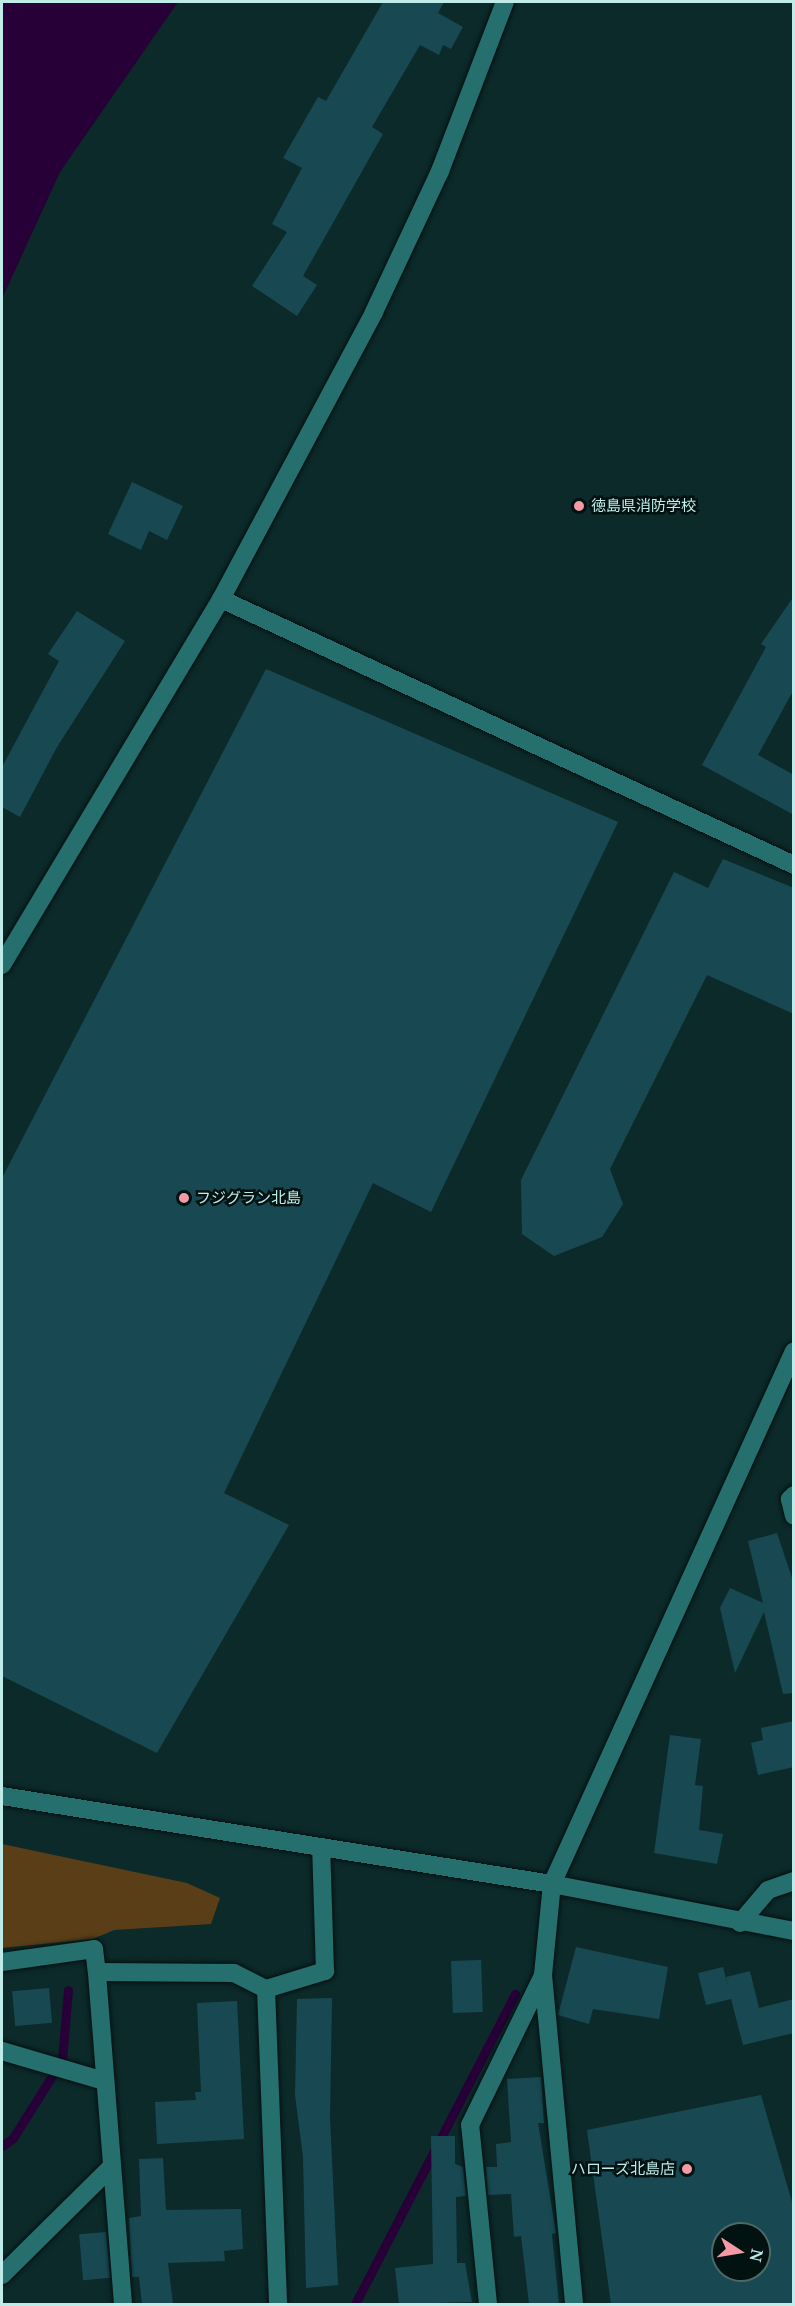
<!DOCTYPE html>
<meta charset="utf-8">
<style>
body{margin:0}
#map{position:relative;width:795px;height:2306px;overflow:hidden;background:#0c2a2a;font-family:"Noto Serif","Noto Sans JP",serif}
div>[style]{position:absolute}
.green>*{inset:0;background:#593e18}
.water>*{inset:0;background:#260037}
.stream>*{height:9px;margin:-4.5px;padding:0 4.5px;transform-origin:4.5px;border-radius:4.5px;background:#260037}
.building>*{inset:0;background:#184952;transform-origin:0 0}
.roads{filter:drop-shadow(0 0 2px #051010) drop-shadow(0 0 2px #051010)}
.street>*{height:18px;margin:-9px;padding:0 9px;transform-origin:9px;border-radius:9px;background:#256f6e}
.secondary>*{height:18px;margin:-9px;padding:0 9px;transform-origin:9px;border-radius:9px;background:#256f6e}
.dots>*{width:16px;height:16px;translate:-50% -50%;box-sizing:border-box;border:3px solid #011211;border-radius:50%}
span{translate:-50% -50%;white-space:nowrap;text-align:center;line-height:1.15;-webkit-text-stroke:5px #011211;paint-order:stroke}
.poi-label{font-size:15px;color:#bfebe9}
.left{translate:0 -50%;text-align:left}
.right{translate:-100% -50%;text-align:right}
.frame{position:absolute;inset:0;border:3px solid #bfebe9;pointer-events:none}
.north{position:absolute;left:711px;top:2222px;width:60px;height:60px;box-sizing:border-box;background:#011211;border:2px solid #4d6967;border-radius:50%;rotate:102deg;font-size:16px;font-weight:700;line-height:24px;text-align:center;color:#bfebe9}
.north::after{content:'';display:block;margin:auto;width:21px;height:27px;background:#f49aa4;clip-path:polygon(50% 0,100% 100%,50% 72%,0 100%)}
</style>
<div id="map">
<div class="green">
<div style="clip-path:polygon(2px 1844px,187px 1883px,220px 1898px,211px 1924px,114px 1930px,93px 1939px,2px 1948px)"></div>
</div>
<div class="water">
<div style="clip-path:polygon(2px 2px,178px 2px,60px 172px,2px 299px)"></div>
</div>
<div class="stream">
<div style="left:2px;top:2146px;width:14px;rotate:-36deg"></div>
<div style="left:13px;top:2138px;width:92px;rotate:-57.9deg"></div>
<div style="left:62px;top:2060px;width:70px;rotate:-85.1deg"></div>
<div style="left:355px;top:2304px;width:349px;rotate:-62.7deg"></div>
</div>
<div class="building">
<div style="clip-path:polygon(383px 2px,444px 2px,438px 13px,463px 27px,451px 49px,443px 45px,439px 55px,420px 45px,372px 127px,383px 134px,303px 276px,317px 285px,297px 316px,252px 286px,287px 232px,272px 224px,302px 168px,283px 158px,318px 97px,326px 101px)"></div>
<div style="clip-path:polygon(132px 482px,183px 506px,167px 540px,149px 531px,141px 550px,108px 534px)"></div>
<div style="clip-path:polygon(794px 596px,794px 689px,758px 755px,794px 775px,794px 815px,702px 765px,766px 647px,761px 644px)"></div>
<div style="clip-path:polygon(77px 611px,125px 641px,57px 747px,20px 817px,2px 807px,2px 767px,59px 661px,48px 654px)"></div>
<div style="clip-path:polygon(266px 669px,618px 822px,431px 1212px,373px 1183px,224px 1493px,289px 1525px,157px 1753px,2px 1676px,2px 1178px)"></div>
<div style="clip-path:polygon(723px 859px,794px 888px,794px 1014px,707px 975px,610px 1169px,623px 1204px,602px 1237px,554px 1256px,522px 1234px,521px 1180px,674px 872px,708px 888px)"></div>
<div style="clip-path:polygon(777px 1533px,794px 1584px,794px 1693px,783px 1694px,764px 1612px,735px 1673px,720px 1608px,730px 1588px,763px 1603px,748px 1541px)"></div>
<div style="clip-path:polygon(794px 1721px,794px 1767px,758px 1775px,751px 1743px,763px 1740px,761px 1728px)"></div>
<div style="clip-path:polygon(670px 1735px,701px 1739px,695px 1785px,703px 1786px,699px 1830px,723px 1834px,717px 1864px,654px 1853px)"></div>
<div style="clip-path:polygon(576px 1947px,668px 1967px,659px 2019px,593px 2009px,589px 2024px,558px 2015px)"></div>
<div style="left:481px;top:1960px;width:52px;height:30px;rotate:88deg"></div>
<div style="clip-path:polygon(723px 1967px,728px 1987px,726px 1977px,750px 1971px,759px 2008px,794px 1999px,794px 2033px,743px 2045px,731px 1999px,706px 2005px,698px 1973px)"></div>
<div style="left:49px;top:1988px;width:35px;height:37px;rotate:85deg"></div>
<div style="clip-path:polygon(332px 1998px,330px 2118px,338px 2285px,306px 2288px,303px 2157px,295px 2095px,297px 1999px)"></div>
<div style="clip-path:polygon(237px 2001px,244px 2139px,157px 2144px,155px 2102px,196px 2100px,195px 2092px,201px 2092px,197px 2003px)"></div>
<div style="clip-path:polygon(541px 2077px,544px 2123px,538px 2123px,556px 2233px,552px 2234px,559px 2304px,529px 2304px,521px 2236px,514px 2237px,511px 2194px,488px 2195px,486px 2167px,497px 2167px,496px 2144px,511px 2142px,507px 2079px)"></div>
<div style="clip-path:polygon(evenodd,761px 2095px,794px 2209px,794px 2304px,611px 2304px,587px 2130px,761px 2095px,723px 2234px,759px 2234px,759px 2270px,723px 2270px,723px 2234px)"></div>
<div style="clip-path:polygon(431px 2136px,455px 2136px,455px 2164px,463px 2167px,466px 2196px,456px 2197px,457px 2263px,465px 2263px,472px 2302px,399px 2304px,395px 2268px,433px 2264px)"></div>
<div style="clip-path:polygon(163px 2158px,166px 2210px,241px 2209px,243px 2249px,224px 2251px,225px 2261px,168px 2263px,173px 2304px,142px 2304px,139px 2277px,132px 2277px,129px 2218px,141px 2216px,139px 2159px)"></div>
<div style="left:106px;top:2232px;width:46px;height:27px;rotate:85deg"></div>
</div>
<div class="roads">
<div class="street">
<div style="left:221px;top:599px;width:632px;rotate:24.9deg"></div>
<div style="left:794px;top:1495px;width:6px;rotate:135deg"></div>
<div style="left:790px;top:1499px;width:17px;rotate:77deg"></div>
<div style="left:740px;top:1923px;width:43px;rotate:-49.7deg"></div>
<div style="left:768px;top:1890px;width:28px;rotate:-19deg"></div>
<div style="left:2px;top:1962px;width:93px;rotate:-8deg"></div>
<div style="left:94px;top:1949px;width:23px;rotate:83deg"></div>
<div style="left:543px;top:1975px;width:330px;rotate:84.6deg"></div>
<div style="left:266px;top:1989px;width:315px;rotate:87.8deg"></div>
<div style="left:2px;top:2051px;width:106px;rotate:16.4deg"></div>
<div style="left:2px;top:2275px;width:152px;rotate:-44.7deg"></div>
<div style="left:123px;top:2304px;width:333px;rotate:-94.5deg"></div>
<div style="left:97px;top:1972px;width:137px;rotate:0.4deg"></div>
<div style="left:234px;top:1973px;width:36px;rotate:27deg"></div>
<div style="left:266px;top:1989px;width:62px;rotate:-17deg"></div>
<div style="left:325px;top:1971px;width:124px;rotate:-91.8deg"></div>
<div style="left:488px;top:2304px;width:180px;rotate:-95.7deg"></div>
<div style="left:470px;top:2125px;width:167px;rotate:-64deg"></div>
<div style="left:543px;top:1975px;width:91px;rotate:-84.4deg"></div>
</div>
<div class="secondary">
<div style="left:2px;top:965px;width:427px;rotate:-59.1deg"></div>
<div style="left:221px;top:599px;width:325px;rotate:-61.9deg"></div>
<div style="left:374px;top:312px;width:156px;rotate:-64.9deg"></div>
<div style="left:440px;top:171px;width:181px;rotate:-69deg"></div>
<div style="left:2px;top:1796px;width:557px;rotate:9.09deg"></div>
<div style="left:552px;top:1884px;width:247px;rotate:11deg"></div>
<div style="left:552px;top:1884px;width:585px;rotate:-65.58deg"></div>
</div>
</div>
<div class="dots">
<div style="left:579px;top:506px;background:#f49aa4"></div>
<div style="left:184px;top:1198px;background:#f49aa4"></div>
<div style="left:687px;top:2169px;background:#f49aa4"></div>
</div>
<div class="poi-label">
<span class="left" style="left:591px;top:506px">徳島県消防学校</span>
<span class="left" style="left:196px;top:1198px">フジグラン北島</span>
<span class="right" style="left:675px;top:2169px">ハローズ北島店</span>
</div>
<div class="frame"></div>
<div class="north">N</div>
</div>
